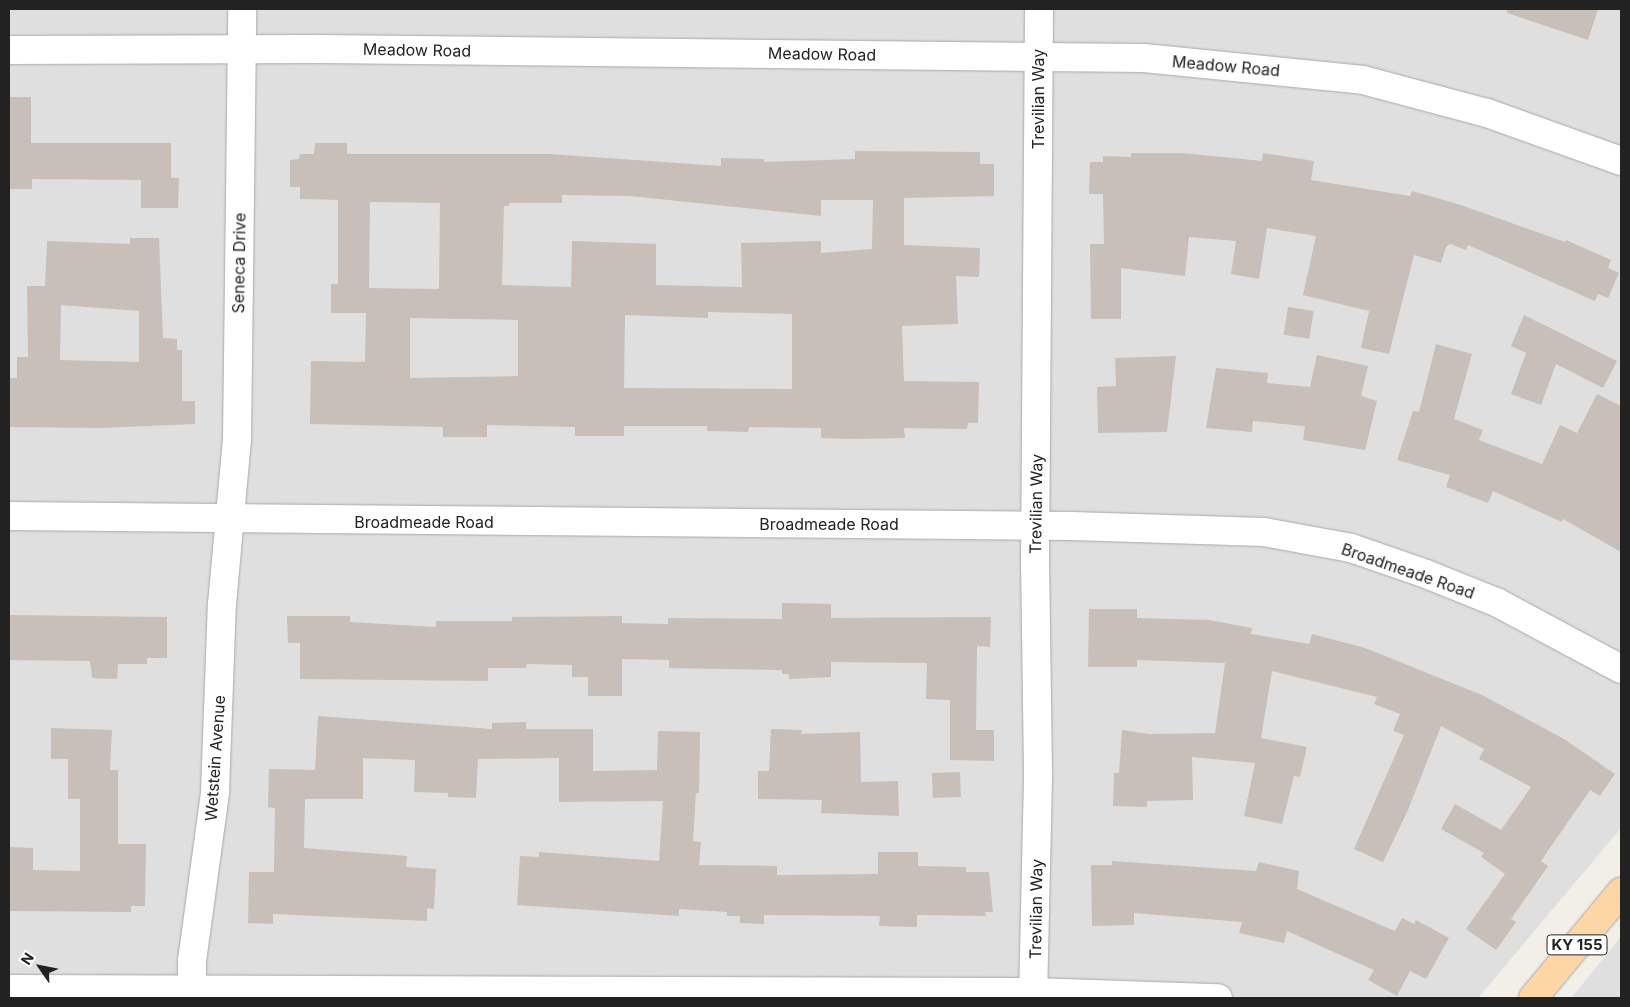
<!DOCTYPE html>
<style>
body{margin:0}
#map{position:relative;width:1630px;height:1007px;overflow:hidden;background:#f2efe9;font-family:Inter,sans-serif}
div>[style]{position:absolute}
.residential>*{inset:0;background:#e0dfdf}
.building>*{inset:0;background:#c7bfb8;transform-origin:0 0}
.roads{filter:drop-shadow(0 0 1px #a9a9a9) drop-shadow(0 0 1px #a9a9a9)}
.minor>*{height:28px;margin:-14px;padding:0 14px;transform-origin:14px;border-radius:14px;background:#fff}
.major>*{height:28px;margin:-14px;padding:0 14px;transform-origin:14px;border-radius:14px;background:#fcd6a4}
span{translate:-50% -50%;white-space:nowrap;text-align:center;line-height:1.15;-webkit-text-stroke:4px #fff;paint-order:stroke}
.shield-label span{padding:1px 4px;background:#fff;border:1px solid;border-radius:4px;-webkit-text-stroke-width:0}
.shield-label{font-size:15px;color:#222;font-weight:700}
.street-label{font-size:16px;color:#222}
.frame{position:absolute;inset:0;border:10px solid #222;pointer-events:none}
.north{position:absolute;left:15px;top:942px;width:50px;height:50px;-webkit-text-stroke:4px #fff;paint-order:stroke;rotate:303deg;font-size:14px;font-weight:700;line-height:20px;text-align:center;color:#222}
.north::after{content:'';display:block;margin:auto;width:18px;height:22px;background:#222;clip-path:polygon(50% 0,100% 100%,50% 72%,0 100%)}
</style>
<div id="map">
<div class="residential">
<div style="clip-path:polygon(9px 9px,1621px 9px,1621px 828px,1478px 998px,9px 998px)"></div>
<div style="clip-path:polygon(1621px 937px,1621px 998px,1571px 998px)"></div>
</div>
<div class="building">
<div style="clip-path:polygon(1507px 9px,1598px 9px,1588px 40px,1507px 13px)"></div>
<div style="clip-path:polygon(9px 97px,31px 97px,31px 143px,171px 143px,171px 178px,179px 178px,178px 208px,141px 208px,141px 180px,32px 179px,32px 189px,9px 189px)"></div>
<div style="clip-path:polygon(evenodd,315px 143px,347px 143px,347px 154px,549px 154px,721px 166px,721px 158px,764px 159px,764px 162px,855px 159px,855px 151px,980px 152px,980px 164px,994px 164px,994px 196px,904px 198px,904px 245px,980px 248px,979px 277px,956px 276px,958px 324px,902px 326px,904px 381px,979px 382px,978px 423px,968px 423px,967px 429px,904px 428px,905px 438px,849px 439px,821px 438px,821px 428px,749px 427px,748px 432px,707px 431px,707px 426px,624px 426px,624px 436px,575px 436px,575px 427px,487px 425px,487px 437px,443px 437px,443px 427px,310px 424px,311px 361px,365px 362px,366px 313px,331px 313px,331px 284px,338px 284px,338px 200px,300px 199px,300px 187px,290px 187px,290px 160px,299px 159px,300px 154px,314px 154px,315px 143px,562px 195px,630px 196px,821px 216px,821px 200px,873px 200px,872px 249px,821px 253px,821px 241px,741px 243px,742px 287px,656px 285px,656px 244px,572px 241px,571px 287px,502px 285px,504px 206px,509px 206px,509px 203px,562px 203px,562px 195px,315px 143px,370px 202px,440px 203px,439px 289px,369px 288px,370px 202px,315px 143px,708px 312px,792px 314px,792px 389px,624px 388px,625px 315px,708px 318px,708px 312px,315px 143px,410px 318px,518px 320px,518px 376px,410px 378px,410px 318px)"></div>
<div style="clip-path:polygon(1131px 153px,1183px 153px,1262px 161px,1263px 153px,1314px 161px,1311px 180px,1410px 196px,1412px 191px,1461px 205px,1565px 242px,1566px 240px,1611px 260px,1608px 268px,1619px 273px,1608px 298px,1598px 294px,1595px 301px,1468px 245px,1466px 250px,1450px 244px,1446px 247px,1441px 263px,1414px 255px,1389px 354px,1361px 348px,1369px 311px,1303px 295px,1316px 236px,1267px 228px,1259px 279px,1231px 274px,1236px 241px,1189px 237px,1185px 276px,1121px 268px,1121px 319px,1091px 319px,1090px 244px,1104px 244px,1103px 194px,1089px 194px,1090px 162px,1103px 162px,1103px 156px,1131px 157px)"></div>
<div style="clip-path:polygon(evenodd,130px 238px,159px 238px,163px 338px,177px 339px,177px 350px,182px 350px,182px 401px,195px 401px,195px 424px,101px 428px,9px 427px,9px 378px,17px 378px,17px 357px,28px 357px,27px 286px,45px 286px,47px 241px,130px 244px,130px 238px,61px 305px,139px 311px,139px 362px,60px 360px,61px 305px)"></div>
<div style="left:1288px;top:307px;width:26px;height:28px;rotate:9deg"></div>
<div style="clip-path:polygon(1524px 315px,1617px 361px,1603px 388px,1556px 364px,1541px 405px,1511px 394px,1526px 353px,1511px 346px)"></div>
<div style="clip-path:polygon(1436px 344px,1472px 354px,1454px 419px,1483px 430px,1479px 440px,1542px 464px,1560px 425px,1577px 433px,1597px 394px,1621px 406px,1621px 552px,1563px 519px,1562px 522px,1493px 491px,1488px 503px,1446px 487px,1450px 475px,1397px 460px,1413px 411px,1419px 412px)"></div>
<div style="clip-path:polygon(1317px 355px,1368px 366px,1361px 396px,1377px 401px,1365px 450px,1303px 440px,1305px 426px,1253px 421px,1252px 432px,1206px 428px,1216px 368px,1268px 373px,1267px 383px,1310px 387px)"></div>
<div style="clip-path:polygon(1176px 356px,1167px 432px,1098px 433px,1097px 387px,1116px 386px,1115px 358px)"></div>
<div style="clip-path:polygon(782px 603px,831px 604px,831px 618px,991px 617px,990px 647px,977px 646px,976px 730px,994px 730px,994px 761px,950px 760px,950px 700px,926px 699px,927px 663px,831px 662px,831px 677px,789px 679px,789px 674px,782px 674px,782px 670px,669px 668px,669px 660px,622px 659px,622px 696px,588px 696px,588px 677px,572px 677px,572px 665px,527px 664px,526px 668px,488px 668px,488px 681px,300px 679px,300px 643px,288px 643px,287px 616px,350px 616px,350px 622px,436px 627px,436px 621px,512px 621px,512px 617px,622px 616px,622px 623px,668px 624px,668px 618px,782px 619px)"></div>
<div style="clip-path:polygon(1089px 609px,1137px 609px,1137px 618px,1209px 620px,1252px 628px,1251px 634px,1309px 644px,1312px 634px,1365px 648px,1482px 695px,1564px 739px,1615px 774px,1600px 796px,1590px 790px,1541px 861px,1548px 866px,1511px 919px,1516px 922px,1496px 950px,1466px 929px,1505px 874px,1481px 857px,1484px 853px,1441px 829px,1455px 804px,1501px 830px,1531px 787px,1479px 759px,1484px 749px,1441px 726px,1408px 810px,1383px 862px,1354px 849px,1404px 735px,1393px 731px,1400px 714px,1374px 704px,1377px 697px,1272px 671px,1261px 738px,1307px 747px,1300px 777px,1294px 776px,1282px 824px,1244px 816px,1255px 763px,1192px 757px,1193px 800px,1147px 801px,1147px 807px,1113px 806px,1114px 773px,1119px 773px,1122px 730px,1149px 734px,1215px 733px,1225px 663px,1137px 660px,1137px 667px,1088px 667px)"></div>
<div style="clip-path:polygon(9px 615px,167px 617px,167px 658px,147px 658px,147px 664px,118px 664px,117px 679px,92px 678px,90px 661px,9px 660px)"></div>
<div style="clip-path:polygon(318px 716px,492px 729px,492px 723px,526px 722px,526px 729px,593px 729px,593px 771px,657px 770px,658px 731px,700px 732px,699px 793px,696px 793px,693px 841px,701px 842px,699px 865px,777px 866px,777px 875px,878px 874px,878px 852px,918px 852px,918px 866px,966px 867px,966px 872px,989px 872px,993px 912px,985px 912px,986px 916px,917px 915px,917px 927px,879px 926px,880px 916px,764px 915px,764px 924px,740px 923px,740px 916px,727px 916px,727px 912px,679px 909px,679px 916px,517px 905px,520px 856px,539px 857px,539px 852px,659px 861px,663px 801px,559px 802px,559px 758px,478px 759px,476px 798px,448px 797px,448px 793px,414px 792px,415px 760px,363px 758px,363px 799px,305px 799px,304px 848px,407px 856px,406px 867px,436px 869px,434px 909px,427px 908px,427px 921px,273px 914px,273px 924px,248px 923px,249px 872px,274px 872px,275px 808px,268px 807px,269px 769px,315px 770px)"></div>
<div style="clip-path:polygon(51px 728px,112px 730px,110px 770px,118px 770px,118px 844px,146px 844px,145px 906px,131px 906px,131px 912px,9px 911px,9px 847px,33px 848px,33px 870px,80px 871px,80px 799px,68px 799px,68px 759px,51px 759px)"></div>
<div style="clip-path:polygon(771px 729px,802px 730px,801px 734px,860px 732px,861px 782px,898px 781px,899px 816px,821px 813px,822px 800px,758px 799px,758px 771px,769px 771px)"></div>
<div style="left:960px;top:772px;width:25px;height:28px;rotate:88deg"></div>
<div style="clip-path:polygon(1112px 861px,1256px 871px,1259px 862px,1299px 871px,1297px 889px,1395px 931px,1402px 918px,1414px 924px,1416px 920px,1449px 938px,1426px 979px,1410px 971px,1397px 996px,1368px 980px,1374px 970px,1287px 931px,1284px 943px,1239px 933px,1242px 922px,1134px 913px,1134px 925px,1092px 926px,1091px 865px,1112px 865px)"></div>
</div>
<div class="roads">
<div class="minor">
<div style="left:9px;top:50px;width:311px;rotate:-0.2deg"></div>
<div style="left:320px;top:49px;width:824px;rotate:0.63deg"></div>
<div style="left:1144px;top:58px;width:220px;rotate:5.7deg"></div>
<div style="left:1363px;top:80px;width:128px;rotate:14.9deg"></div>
<div style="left:1487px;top:113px;width:142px;rotate:19.7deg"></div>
<div style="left:9px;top:516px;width:1063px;rotate:0.54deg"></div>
<div style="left:1072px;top:526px;width:192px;rotate:1.8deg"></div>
<div style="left:1264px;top:532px;width:88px;rotate:10.4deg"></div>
<div style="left:1351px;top:548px;width:79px;rotate:19.1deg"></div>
<div style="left:1426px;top:574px;width:78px;rotate:21.9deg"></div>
<div style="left:1498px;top:603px;width:140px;rotate:28.2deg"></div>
<div style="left:9px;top:989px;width:1024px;rotate:0.17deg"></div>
<div style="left:1033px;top:992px;width:185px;rotate:1.9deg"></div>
<div style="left:192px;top:998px;width:37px;rotate:-90deg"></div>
<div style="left:192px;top:961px;width:171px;rotate:-82.2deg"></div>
<div style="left:215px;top:792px;width:188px;rotate:-87.9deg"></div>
<div style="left:222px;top:604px;width:165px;rotate:-84.8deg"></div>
<div style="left:237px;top:440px;width:431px;rotate:-89.3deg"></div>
<div style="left:1033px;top:998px;width:226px;rotate:-88.7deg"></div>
<div style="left:1038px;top:772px;width:203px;rotate:-90.8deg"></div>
<div style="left:1035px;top:569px;width:560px;rotate:-89.59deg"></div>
</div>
<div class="major">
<div style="left:1533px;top:998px;width:138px;rotate:-50.3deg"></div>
</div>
</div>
<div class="shield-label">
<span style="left:1577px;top:945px">KY 155</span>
</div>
<div class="street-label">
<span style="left:417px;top:50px;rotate:1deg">Meadow Road</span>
<span style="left:822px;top:54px;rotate:1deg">Meadow Road</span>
<span style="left:1226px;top:66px;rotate:5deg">Meadow Road</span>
<span style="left:1038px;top:99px;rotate:-90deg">Trevilian Way</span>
<span style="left:239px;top:263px;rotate:-89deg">Seneca Drive</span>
<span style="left:1036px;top:504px;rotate:-89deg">Trevilian Way</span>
<span style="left:424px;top:522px">Broadmeade Road</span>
<span style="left:829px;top:524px">Broadmeade Road</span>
<span style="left:1408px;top:571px;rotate:19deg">Broadmeade Road</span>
<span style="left:215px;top:758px;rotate:-86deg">Wetstein Avenue</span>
<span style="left:1036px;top:909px;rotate:-89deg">Trevilian Way</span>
</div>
<div class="frame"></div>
<div class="north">N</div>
</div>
